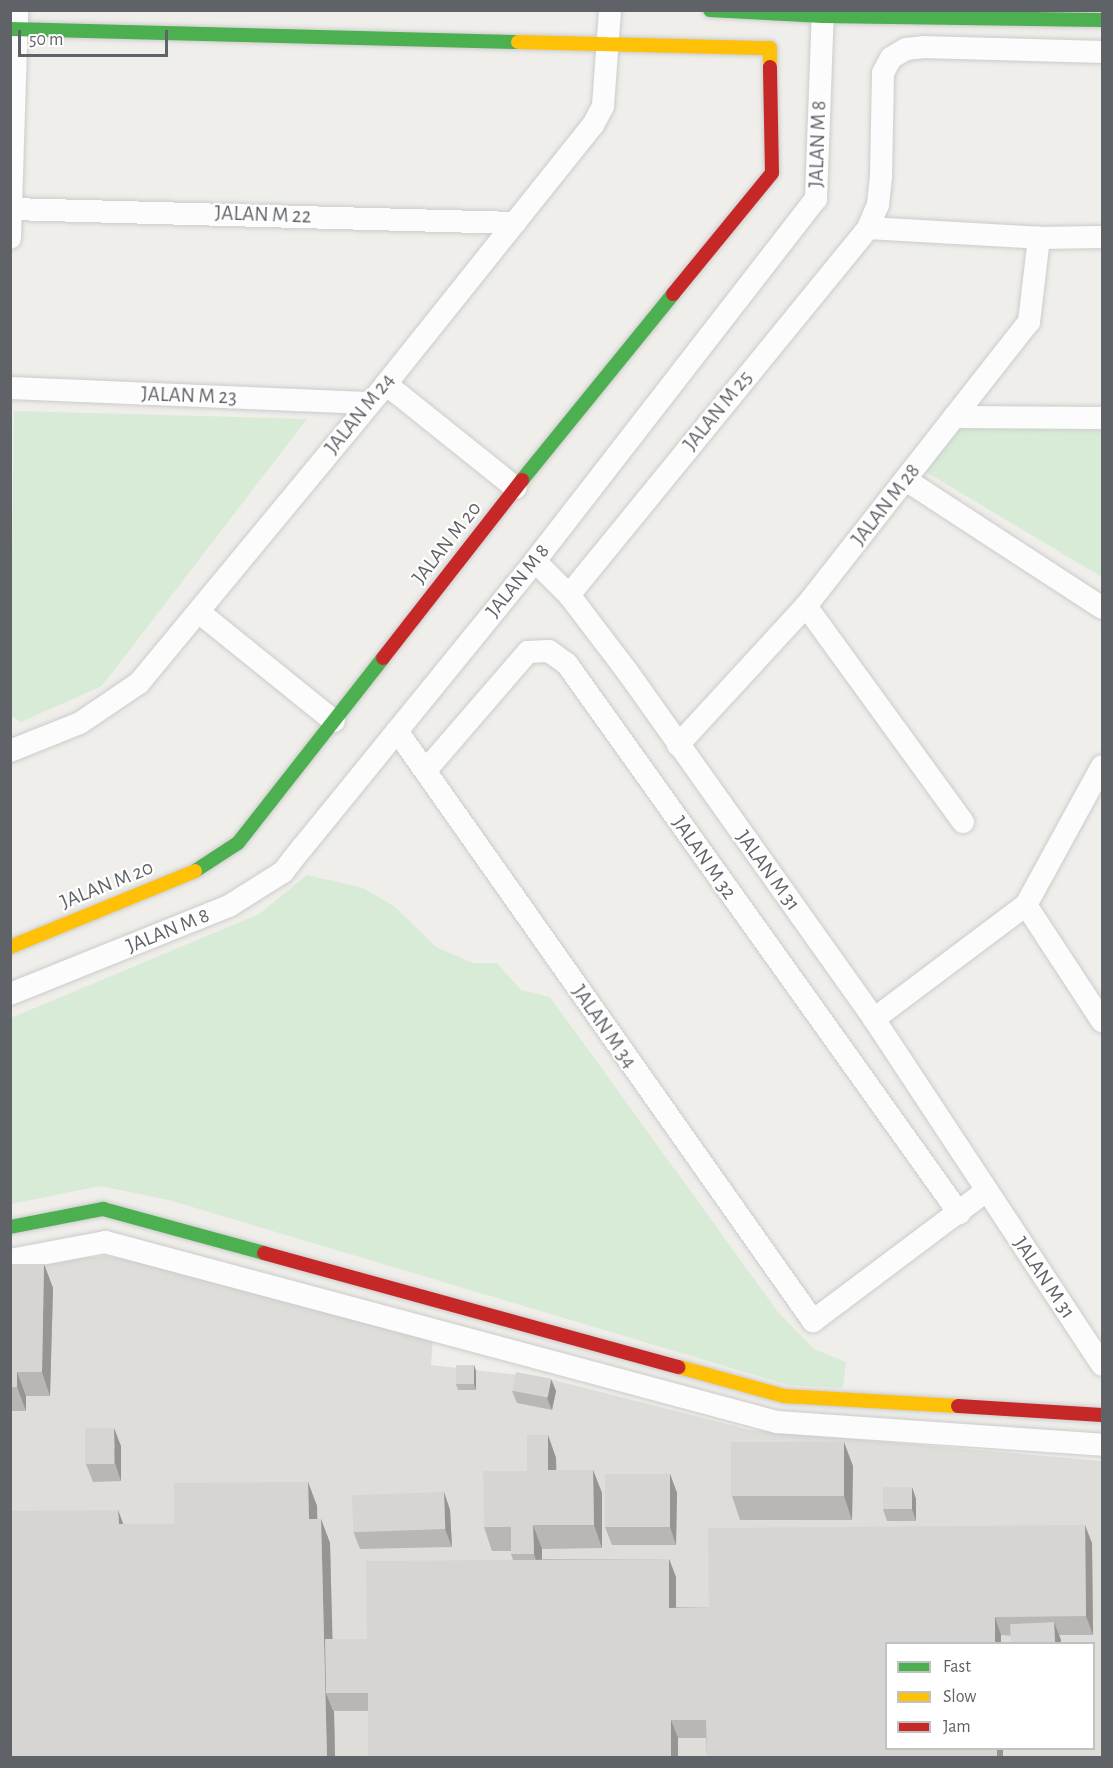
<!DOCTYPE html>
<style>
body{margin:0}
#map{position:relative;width:1113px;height:1768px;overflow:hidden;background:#efeeea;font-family:"Alegreya Sans",sans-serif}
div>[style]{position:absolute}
.industrial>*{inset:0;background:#dfddda}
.green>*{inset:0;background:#d8ebd6}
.roads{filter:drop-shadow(0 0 2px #cbcccc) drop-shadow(0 0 2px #cbcccc)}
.street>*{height:22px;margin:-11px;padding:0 11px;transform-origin:11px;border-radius:11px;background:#fdfcfc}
.fast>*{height:14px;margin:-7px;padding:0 7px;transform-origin:7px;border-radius:7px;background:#4caf50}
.slow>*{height:14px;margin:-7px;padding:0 7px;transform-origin:7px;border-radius:7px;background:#ffc107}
.jam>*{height:14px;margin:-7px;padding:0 7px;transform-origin:7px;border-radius:7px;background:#c62828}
.wall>*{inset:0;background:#b8b7b5}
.shaded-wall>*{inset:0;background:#969594;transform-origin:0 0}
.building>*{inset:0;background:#d6d5d3;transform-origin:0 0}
span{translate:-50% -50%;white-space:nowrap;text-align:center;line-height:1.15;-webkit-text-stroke:4.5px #fff;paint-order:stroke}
.street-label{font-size:21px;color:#5f6368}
.frame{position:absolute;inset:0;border:12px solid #5f6368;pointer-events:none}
.legend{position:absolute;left:885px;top:1642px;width:210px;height:108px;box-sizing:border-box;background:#fff;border:2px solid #bfc1c3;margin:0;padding:8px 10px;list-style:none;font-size:18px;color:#5f6368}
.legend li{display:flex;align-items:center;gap:12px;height:30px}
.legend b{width:30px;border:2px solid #bfc1c3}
.scale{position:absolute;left:18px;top:30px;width:150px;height:27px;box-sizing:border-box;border:3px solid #5f6368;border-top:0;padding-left:8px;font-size:18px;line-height:21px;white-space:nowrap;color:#5f6368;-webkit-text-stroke:4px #fff;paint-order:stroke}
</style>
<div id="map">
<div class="industrial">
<div style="clip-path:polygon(evenodd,105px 1256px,164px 1265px,433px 1339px,431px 1365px,546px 1378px,750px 1430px,1102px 1461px,1102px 1757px,11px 1758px,11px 1272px,66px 1259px,105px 1256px,886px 1644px,1094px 1644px,1094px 1748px,886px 1748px,886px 1644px)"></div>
</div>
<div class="green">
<div style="clip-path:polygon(14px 411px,307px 419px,102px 686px,21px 722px,10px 715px)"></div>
<div style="clip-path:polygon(957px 424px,1102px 431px,1102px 577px,921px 469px)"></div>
<div style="clip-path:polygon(307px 875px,363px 888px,394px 906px,436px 947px,473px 963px,497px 963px,521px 990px,550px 997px,778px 1312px,814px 1349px,846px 1362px,843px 1388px,788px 1385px,169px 1200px,100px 1186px,11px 1204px,11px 1018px,259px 914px)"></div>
</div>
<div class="roads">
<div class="street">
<div style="left:11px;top:209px;width:504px;rotate:1.59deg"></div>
<div style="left:868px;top:228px;width:171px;rotate:3.3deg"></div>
<div style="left:1039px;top:238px;width:63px;rotate:-0.9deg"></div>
<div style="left:10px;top:238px;width:228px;rotate:-88.2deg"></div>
<div style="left:386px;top:384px;width:166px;rotate:38.7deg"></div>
<div style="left:10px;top:388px;width:358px;rotate:2.4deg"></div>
<div style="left:954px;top:417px;width:148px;rotate:0.4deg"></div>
<div style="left:906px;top:480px;width:234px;rotate:33.1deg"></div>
<div style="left:535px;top:561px;width:48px;rotate:45deg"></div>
<div style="left:569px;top:595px;width:96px;rotate:52.7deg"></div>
<div style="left:627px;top:671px;width:427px;rotate:54.6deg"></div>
<div style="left:874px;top:1019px;width:414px;rotate:56.6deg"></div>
<div style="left:569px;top:595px;width:473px;rotate:-50.8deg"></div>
<div style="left:868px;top:228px;width:25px;rotate:-67deg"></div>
<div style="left:878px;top:205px;width:28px;rotate:-84deg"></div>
<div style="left:881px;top:177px;width:104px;rotate:-88.9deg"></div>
<div style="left:883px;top:73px;width:17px;rotate:-62deg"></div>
<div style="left:891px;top:58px;width:17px;rotate:-31deg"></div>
<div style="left:906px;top:49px;width:18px;rotate:-6deg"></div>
<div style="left:924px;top:47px;width:178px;rotate:1.6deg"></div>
<div style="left:806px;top:606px;width:267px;rotate:54deg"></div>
<div style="left:200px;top:613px;width:172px;rotate:38.9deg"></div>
<div style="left:397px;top:731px;width:722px;rotate:54.81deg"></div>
<div style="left:813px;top:1321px;width:216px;rotate:-36.9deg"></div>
<div style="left:678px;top:745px;width:189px;rotate:-47.4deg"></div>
<div style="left:806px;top:606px;width:361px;rotate:-51.9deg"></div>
<div style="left:1029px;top:322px;width:85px;rotate:-83.2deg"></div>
<div style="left:10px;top:751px;width:75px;rotate:-21.8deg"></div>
<div style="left:80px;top:723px;width:71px;rotate:-34.1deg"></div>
<div style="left:139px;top:683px;width:388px;rotate:-50.4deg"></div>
<div style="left:386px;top:384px;width:332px;rotate:-51.4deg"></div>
<div style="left:593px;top:125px;width:21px;rotate:-62deg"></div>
<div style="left:603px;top:106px;width:96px;rotate:-85.8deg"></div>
<div style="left:426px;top:770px;width:156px;rotate:-49.2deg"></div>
<div style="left:528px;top:652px;width:21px;rotate:-3deg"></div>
<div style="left:549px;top:651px;width:22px;rotate:36deg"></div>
<div style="left:567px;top:664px;width:675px;rotate:54.47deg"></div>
<div style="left:1026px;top:905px;width:139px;rotate:56.8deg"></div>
<div style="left:10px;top:994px;width:236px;rotate:-21.9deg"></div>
<div style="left:229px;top:906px;width:64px;rotate:-32.2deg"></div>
<div style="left:283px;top:872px;width:31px;rotate:-52deg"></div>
<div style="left:302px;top:848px;width:370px;rotate:-50.9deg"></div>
<div style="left:535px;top:561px;width:458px;rotate:-52.2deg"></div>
<div style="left:816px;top:199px;width:189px;rotate:-87.9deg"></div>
<div style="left:874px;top:1019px;width:190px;rotate:-36.9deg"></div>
<div style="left:1026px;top:905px;width:158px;rotate:-61.3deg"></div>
<div style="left:10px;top:1260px;width:97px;rotate:-10.7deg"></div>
<div style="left:105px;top:1242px;width:696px;rotate:15deg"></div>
<div style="left:777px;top:1422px;width:326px;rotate:4deg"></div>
</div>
<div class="fast">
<div style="left:710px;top:10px;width:113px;rotate:3deg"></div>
<div style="left:823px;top:16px;width:279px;rotate:0.8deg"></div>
<div style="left:10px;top:29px;width:508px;rotate:1.47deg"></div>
<div style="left:522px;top:480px;width:240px;rotate:-50.9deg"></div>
<div style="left:195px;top:871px;width:51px;rotate:-33.1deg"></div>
<div style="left:238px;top:843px;width:235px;rotate:-51.9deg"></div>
<div style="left:10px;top:1227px;width:95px;rotate:-11deg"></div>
<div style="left:103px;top:1209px;width:167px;rotate:15.3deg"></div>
</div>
<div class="slow">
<div style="left:518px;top:42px;width:252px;rotate:1.4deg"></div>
<div style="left:770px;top:48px;width:19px;rotate:90deg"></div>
<div style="left:10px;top:947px;width:200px;rotate:-22.3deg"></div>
<div style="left:679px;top:1367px;width:109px;rotate:15.4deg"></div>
<div style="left:784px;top:1396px;width:174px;rotate:3.3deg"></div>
</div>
<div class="jam">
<div style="left:673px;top:294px;width:156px;rotate:-50.7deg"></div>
<div style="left:772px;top:173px;width:106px;rotate:-91.1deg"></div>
<div style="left:383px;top:658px;width:226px;rotate:-52deg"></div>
<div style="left:264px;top:1253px;width:430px;rotate:15.4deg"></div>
<div style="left:958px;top:1406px;width:144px;rotate:3.6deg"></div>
</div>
</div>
<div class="wall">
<div style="clip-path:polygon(10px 1264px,44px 1264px,53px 1288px,50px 1396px,26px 1396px,26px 1411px,10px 1411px)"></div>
<div style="clip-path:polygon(474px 1365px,476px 1371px,476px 1390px,458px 1390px,456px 1384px)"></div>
<div style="clip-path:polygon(551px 1379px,556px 1391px,552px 1410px,517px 1403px,512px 1391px)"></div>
<div style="clip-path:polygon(548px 1435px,556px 1458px,556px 1470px,593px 1470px,602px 1493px,602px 1548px,542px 1549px,542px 1559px,669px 1559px,676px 1577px,676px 1607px,709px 1607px,1092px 1543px,1093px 1635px,1059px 1635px,1061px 1640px,1001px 1635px,1001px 1644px,886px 1644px,1003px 1749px,1003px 1758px,707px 1758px,706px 1738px,678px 1738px,678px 1758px,368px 1758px,368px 1711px,334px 1711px,335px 1758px,10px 1758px,118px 1510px,123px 1524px,174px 1524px,308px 1482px,317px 1506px,317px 1519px,321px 1519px,330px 1543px,332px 1639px,367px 1639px,513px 1560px,511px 1554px,511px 1551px,492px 1551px,484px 1527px,527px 1471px)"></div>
<div style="clip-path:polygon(121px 1446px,121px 1481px,93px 1482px,86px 1464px)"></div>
<div style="clip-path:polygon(853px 1466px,852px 1520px,740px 1520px,732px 1496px)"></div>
<div style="clip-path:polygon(670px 1474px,677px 1493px,676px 1545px,612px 1545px,605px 1527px)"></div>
<div style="clip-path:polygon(912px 1487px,916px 1499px,916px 1521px,887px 1521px,883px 1509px)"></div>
<div style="clip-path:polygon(444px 1492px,450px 1510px,452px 1547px,360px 1549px,353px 1531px)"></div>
</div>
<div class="shaded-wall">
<div style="clip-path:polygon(44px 1264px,53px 1288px,50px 1396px,42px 1372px)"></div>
<div style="clip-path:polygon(474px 1365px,476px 1371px,476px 1390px,474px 1384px)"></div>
<div style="clip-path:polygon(17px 1372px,26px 1396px,26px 1411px,17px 1387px)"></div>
<div style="clip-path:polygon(551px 1379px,556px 1391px,552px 1410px,547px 1398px)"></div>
<div style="clip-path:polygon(114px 1428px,121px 1446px,121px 1481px,115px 1463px)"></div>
<div style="clip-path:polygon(548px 1435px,556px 1458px,557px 1493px,548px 1470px)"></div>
<div style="clip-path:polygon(844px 1442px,853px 1466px,852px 1520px,844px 1496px)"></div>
<div style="clip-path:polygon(593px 1470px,602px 1493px,602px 1548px,594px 1525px)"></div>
<div style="clip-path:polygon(670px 1474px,677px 1493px,676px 1545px,670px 1527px)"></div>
<div style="clip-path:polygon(308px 1482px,317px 1506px,318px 1543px,309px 1519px)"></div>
<div style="clip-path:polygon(912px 1487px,916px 1499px,916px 1521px,912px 1509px)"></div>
<div style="clip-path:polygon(444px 1492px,450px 1510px,452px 1547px,445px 1529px)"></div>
<div style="clip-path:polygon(118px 1510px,127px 1534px,119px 1524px)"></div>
<div style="clip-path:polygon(321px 1519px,330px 1543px,334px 1693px,326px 1693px,333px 1711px,334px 1711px,335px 1758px,327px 1758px)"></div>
<div style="clip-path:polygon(533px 1525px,542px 1549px,542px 1578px,534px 1554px)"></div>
<div style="clip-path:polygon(1085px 1525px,1092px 1543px,1093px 1635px,1086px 1616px)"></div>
<div style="clip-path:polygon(669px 1559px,676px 1577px,676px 1626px,669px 1608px)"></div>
<div style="clip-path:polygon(995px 1617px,1001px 1635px,1001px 1644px,995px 1644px)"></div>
<div style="clip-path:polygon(1054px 1622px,1061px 1640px,1061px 1644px,1055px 1644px)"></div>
<div style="clip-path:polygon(671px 1720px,678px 1738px,678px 1758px,671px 1758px)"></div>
<div style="left:997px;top:1749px;width:6px;height:9px"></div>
</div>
<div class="building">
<div style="clip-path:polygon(10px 1264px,44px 1264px,42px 1372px,17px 1372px,17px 1387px,10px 1387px)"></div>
<div style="left:456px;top:1365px;width:18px;height:19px"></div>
<div style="left:516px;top:1372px;width:36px;height:19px;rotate:11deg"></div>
<div style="left:85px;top:1428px;width:29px;height:36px"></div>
<div style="clip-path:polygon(527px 1435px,548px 1435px,548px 1470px,593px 1470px,594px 1525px,533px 1525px,534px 1554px,511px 1554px,511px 1527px,484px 1527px,483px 1471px,527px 1471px)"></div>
<div style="left:731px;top:1442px;width:113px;height:54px"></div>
<div style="left:605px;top:1474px;width:65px;height:53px"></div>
<div style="clip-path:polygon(308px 1482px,309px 1519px,321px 1519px,327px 1758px,10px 1758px,10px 1511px,118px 1510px,119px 1524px,174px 1524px,174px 1483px)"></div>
<div style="left:883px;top:1487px;width:29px;height:22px"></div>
<div style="left:444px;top:1492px;width:37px;height:92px;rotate:88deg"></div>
<div style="clip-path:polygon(1085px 1525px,1086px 1616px,995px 1617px,995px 1644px,886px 1644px,886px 1749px,997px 1749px,997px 1758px,707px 1758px,706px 1720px,671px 1720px,671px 1758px,368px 1758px,368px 1693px,326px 1693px,325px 1639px,367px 1639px,366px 1561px,669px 1559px,669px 1608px,709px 1607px,708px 1528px)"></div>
<div style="left:1054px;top:1622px;width:22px;height:44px;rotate:87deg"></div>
</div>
<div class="street-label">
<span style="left:818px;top:144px;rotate:-88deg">JALAN M 8</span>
<span style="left:263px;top:215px;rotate:2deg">JALAN M 22</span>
<span style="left:189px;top:396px;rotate:2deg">JALAN M 23</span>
<span style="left:718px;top:411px;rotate:-51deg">JALAN M 25</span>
<span style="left:360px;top:414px;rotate:-51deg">JALAN M 24</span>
<span style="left:886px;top:505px;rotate:-52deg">JALAN M 28</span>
<span style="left:447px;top:543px;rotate:-52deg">JALAN M 20</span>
<span style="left:518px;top:581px;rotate:-51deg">JALAN M 8</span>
<span style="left:704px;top:858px;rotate:55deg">JALAN M 32</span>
<span style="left:768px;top:871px;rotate:54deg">JALAN M 31</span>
<span style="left:107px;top:885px;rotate:-22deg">JALAN M 20</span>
<span style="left:168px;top:931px;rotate:-22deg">JALAN M 8</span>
<span style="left:604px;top:1027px;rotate:55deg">JALAN M 34</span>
<span style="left:1044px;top:1278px;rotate:56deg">JALAN M 31</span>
</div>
<div class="frame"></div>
<ul class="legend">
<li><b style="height:8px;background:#4caf50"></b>Fast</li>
<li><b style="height:8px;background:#ffc107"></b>Slow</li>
<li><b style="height:8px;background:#c62828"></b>Jam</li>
</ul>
<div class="scale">50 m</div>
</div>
